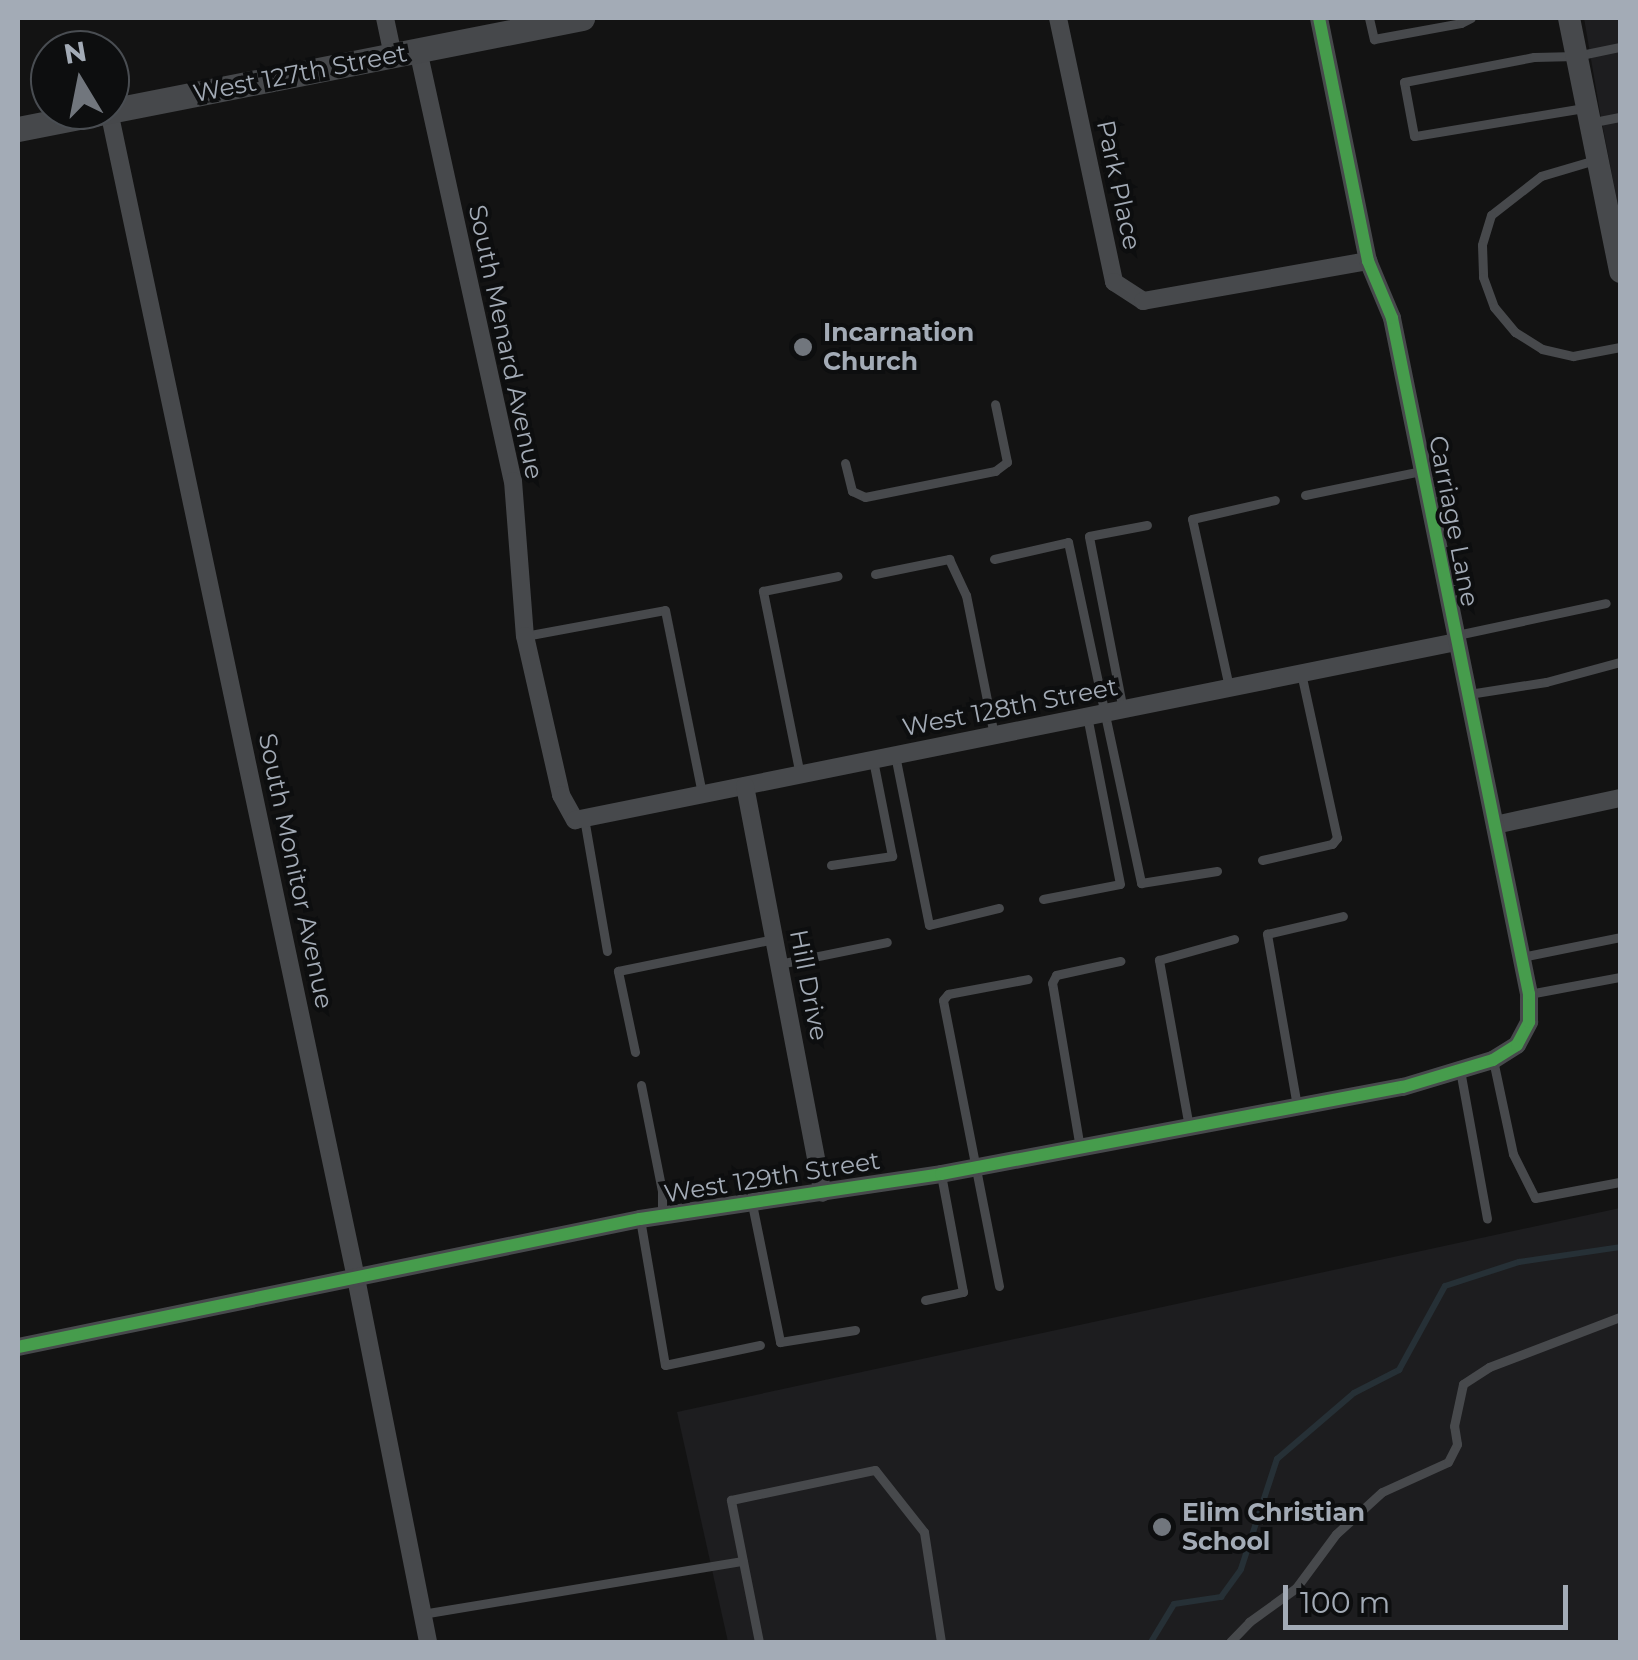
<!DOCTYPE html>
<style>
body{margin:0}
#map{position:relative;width:1638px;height:1660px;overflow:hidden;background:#131313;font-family:Montserrat,sans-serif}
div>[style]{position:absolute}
.built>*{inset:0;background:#1d1d1f}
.stream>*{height:6px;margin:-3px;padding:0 3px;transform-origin:3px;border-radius:3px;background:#263036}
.service>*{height:9px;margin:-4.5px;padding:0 4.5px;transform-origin:4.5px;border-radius:4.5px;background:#47494c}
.minor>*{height:18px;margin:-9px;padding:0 9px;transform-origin:9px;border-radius:9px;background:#47494c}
.tertiary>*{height:22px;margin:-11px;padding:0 11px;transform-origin:11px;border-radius:11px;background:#47494c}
.secondary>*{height:25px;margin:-12.5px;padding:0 12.5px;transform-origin:12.5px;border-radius:12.5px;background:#46484b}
.cycleway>*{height:12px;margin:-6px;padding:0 6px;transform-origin:6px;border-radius:6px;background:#469c4c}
.dots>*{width:28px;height:28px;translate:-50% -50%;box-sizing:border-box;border:5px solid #0d0e0f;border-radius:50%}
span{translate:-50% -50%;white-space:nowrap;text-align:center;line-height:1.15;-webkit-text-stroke:8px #0d0e0f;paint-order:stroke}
.street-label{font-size:25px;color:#a3abb6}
.poi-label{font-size:25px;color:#a3abb6;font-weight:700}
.left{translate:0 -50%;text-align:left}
.frame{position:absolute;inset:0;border:20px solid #a3abb6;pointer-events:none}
.north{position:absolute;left:30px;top:30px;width:100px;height:100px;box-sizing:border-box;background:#0d0e0f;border:2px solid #494d52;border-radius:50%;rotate:350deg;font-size:28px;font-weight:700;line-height:40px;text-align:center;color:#a3abb6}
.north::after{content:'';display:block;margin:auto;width:35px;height:45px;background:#71767d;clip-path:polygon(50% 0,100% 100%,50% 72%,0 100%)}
.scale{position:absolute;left:1283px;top:1585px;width:285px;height:45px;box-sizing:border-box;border:5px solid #a3abb6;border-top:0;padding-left:12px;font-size:30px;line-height:35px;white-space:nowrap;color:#a3abb6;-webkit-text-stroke:8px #0d0e0f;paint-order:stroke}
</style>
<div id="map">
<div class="built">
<div style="clip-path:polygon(1584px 18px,1620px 18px,1620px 217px,1600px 112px)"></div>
<div style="clip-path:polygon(1620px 1208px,1620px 1642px,728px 1642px,677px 1412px)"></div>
</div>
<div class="stream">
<div style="left:1151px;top:1642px;width:44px;rotate:-58.8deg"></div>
<div style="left:1174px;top:1604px;width:48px;rotate:-8.5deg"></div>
<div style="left:1221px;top:1597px;width:34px;rotate:-54deg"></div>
<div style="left:1241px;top:1569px;width:116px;rotate:-71.9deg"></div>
<div style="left:1277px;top:1459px;width:101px;rotate:-40.6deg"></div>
<div style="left:1354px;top:1393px;width:51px;rotate:-27.1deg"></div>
<div style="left:1399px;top:1370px;width:96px;rotate:-61.3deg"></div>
<div style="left:1445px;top:1286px;width:78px;rotate:-18deg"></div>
<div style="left:1519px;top:1262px;width:102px;rotate:-8.4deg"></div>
</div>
<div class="service">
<div style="left:1369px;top:18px;width:22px;rotate:77deg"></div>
<div style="left:1374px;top:39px;width:88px;rotate:-10.4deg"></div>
<div style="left:1461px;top:23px;width:11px;rotate:-27deg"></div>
<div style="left:1584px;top:108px;width:172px;rotate:170.6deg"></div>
<div style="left:1414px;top:136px;width:55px;rotate:-100.5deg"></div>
<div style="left:1404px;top:82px;width:132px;rotate:-10.9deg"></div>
<div style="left:1534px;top:57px;width:42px;rotate:-1.4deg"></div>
<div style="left:1576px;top:56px;width:45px;rotate:-11.6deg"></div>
<div style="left:1594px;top:122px;width:26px;rotate:-11deg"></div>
<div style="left:1595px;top:160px;width:56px;rotate:163.5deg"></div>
<div style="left:1541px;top:176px;width:63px;rotate:142deg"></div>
<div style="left:1491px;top:215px;width:31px;rotate:107deg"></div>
<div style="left:1482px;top:245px;width:32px;rotate:88deg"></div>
<div style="left:1483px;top:277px;width:32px;rotate:70deg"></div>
<div style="left:1494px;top:307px;width:33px;rotate:50deg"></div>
<div style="left:1515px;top:332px;width:32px;rotate:32deg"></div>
<div style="left:1542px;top:349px;width:32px;rotate:13deg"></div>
<div style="left:1573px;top:356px;width:48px;rotate:-10.8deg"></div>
<div style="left:845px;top:463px;width:29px;rotate:76deg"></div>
<div style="left:852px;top:491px;width:14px;rotate:25deg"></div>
<div style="left:865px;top:497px;width:133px;rotate:-11.3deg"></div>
<div style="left:995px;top:471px;width:15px;rotate:-37deg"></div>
<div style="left:1007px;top:462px;width:59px;rotate:-101.7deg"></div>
<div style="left:1305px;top:495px;width:118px;rotate:-11.7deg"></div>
<div style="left:994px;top:559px;width:76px;rotate:-12.9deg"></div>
<div style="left:1068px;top:542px;width:349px;rotate:77.9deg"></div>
<div style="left:1141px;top:883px;width:77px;rotate:-9deg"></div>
<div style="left:875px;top:574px;width:76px;rotate:-11.5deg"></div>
<div style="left:949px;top:559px;width:40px;rotate:65deg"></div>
<div style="left:966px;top:595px;width:143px;rotate:78.7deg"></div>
<div style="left:1457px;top:635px;width:152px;rotate:-12.1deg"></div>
<div style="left:525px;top:636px;width:142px;rotate:-10.5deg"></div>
<div style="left:665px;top:610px;width:188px;rotate:78.6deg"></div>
<div style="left:1229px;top:687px;width:172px;rotate:-102.4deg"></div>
<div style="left:1192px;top:519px;width:85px;rotate:-12.9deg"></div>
<div style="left:1469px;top:694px;width:78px;rotate:-8.9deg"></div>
<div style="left:1546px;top:682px;width:77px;rotate:-15.1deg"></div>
<div style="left:1123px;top:710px;width:177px;rotate:-101.1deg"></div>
<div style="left:1089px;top:536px;width:59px;rotate:-10.7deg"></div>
<div style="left:895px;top:755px;width:173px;rotate:78.7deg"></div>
<div style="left:929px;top:925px;width:72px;rotate:-13.7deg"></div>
<div style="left:800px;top:775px;width:188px;rotate:-101.4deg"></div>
<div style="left:763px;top:591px;width:76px;rotate:-11.3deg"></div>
<div style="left:584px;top:818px;width:135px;rotate:80.2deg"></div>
<div style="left:1262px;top:860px;width:72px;rotate:-12.9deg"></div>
<div style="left:1332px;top:844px;width:8px;rotate:-50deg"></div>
<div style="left:1337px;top:838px;width:169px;rotate:-102.3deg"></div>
<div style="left:831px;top:865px;width:62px;rotate:-8.4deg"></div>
<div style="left:892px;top:856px;width:98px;rotate:-101.2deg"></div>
<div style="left:1043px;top:899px;width:78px;rotate:-11deg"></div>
<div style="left:1120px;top:884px;width:171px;rotate:-101.1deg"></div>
<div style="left:1522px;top:957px;width:100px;rotate:-11.5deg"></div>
<div style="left:779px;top:964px;width:110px;rotate:-11.5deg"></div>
<div style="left:1529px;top:994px;width:93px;rotate:-10.6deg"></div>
<div style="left:635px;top:1052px;width:83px;rotate:-101.9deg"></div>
<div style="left:618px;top:971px;width:159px;rotate:-11.6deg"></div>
<div style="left:1493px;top:1060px;width:96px;rotate:78deg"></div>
<div style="left:1513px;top:1154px;width:49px;rotate:63.4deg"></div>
<div style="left:1535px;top:1198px;width:86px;rotate:-10.7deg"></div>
<div style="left:1460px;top:1070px;width:151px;rotate:79.7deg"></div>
<div style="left:641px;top:1085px;width:108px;rotate:78.8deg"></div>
<div style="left:662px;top:1191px;width:24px;rotate:90deg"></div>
<div style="left:1297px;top:1106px;width:175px;rotate:-99.9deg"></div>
<div style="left:1267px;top:934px;width:78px;rotate:-13.3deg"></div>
<div style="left:1189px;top:1127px;width:170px;rotate:-100.2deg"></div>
<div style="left:1159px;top:960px;width:78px;rotate:-15.6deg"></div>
<div style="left:1080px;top:1148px;width:167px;rotate:-99.6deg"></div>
<div style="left:1052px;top:983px;width:9px;rotate:-63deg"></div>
<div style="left:1056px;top:975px;width:66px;rotate:-12.3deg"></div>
<div style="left:752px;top:1204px;width:141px;rotate:78.5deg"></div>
<div style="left:780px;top:1342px;width:76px;rotate:-9.1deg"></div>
<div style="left:640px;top:1219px;width:148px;rotate:80.3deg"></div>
<div style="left:665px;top:1365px;width:97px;rotate:-11.9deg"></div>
<div style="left:999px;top:1286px;width:291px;rotate:-101.1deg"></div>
<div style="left:943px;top:1000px;width:8px;rotate:-50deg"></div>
<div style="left:948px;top:994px;width:81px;rotate:-10.6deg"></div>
<div style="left:925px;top:1300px;width:39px;rotate:-12deg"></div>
<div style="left:963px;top:1292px;width:120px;rotate:-100.6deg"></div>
<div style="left:422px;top:1614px;width:325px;rotate:-9.4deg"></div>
<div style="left:759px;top:1642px;width:145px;rotate:-101.2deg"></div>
<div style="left:731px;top:1500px;width:147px;rotate:-11.8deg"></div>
<div style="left:875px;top:1470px;width:79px;rotate:51.7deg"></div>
<div style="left:924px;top:1532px;width:111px;rotate:81.2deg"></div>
<div style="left:1230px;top:1642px;width:28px;rotate:-46deg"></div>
<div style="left:1249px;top:1622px;width:58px;rotate:-35.9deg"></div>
<div style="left:1296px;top:1588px;width:67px;rotate:-53.5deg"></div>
<div style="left:1336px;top:1534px;width:62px;rotate:-42.4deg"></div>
<div style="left:1382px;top:1492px;width:72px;rotate:-24.4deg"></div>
<div style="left:1448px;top:1462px;width:20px;rotate:-63deg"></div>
<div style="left:1457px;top:1444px;width:18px;rotate:-99deg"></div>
<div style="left:1454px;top:1426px;width:43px;rotate:-77.9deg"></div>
<div style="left:1463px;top:1384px;width:31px;rotate:-33deg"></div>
<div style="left:1489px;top:1367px;width:140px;rotate:-20.9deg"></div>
</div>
<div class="minor">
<div style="left:385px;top:18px;width:38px;rotate:78deg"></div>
<div style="left:1058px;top:18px;width:270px;rotate:78deg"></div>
<div style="left:1114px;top:282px;width:35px;rotate:33deg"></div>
<div style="left:1143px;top:301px;width:229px;rotate:-10.1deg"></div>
<div style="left:418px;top:50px;width:441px;rotate:77.6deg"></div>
<div style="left:513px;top:481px;width:155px;rotate:85.6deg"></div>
<div style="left:525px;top:636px;width:163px;rotate:77.2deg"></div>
<div style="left:561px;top:795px;width:29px;rotate:61deg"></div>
<div style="left:575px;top:820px;width:899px;rotate:-11.42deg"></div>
<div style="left:109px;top:111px;width:1193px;rotate:78.05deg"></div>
<div style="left:356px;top:1278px;width:371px;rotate:78.8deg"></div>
<div style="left:745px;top:786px;width:414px;rotate:79.2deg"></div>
<div style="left:1495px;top:825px;width:128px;rotate:-12.2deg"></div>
<div style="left:18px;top:1347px;width:635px;rotate:-11.63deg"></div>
<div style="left:640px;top:1219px;width:304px;rotate:-8.5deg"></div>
<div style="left:941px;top:1174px;width:470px;rotate:-10.7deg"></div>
<div style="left:1403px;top:1087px;width:94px;rotate:-16.7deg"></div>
<div style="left:1493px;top:1060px;width:28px;rotate:-32deg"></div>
<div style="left:1517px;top:1045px;width:26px;rotate:-62deg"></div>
<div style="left:1529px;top:1022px;width:28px;rotate:-90deg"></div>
<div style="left:1529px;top:994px;width:690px;rotate:-101.46deg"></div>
<div style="left:1392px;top:318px;width:62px;rotate:-112.8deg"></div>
<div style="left:1368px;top:261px;width:248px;rotate:-101.4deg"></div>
</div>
<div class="tertiary">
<div style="left:1569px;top:18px;width:259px;rotate:78.6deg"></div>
</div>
<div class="secondary">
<div style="left:18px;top:129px;width:575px;rotate:-11.13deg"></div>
</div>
<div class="cycleway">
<div style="left:18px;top:1347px;width:635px;rotate:-11.63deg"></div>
<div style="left:640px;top:1219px;width:304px;rotate:-8.5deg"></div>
<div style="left:941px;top:1174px;width:470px;rotate:-10.7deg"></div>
<div style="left:1403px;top:1087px;width:94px;rotate:-16.7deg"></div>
<div style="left:1493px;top:1060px;width:28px;rotate:-32deg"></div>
<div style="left:1517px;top:1045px;width:26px;rotate:-62deg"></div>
<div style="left:1529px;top:1022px;width:28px;rotate:-90deg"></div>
<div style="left:1529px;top:994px;width:690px;rotate:-101.46deg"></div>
<div style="left:1392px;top:318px;width:62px;rotate:-112.8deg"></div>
<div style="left:1368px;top:261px;width:248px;rotate:-101.4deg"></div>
</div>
<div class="dots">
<div style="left:803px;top:347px;background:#71767d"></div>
<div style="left:1162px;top:1527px;background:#71767d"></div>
</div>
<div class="street-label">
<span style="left:300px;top:73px;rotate:-11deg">West 127th Street</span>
<span style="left:1119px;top:185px;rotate:78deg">Park Place</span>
<span style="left:506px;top:342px;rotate:78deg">South Menard Avenue</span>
<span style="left:1454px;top:521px;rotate:79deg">Carriage Lane</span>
<span style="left:1010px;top:707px;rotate:-11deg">West 128th Street</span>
<span style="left:296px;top:871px;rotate:78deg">South Monitor Avenue</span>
<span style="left:809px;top:985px;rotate:79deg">Hill Drive</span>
<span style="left:772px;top:1177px;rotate:-9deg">West 129th Street</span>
</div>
<div class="poi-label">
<span class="left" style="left:823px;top:347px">Incarnation<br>Church</span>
<span class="left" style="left:1182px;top:1527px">Elim Christian<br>School</span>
</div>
<div class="frame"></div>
<div class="north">N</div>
<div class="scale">100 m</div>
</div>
